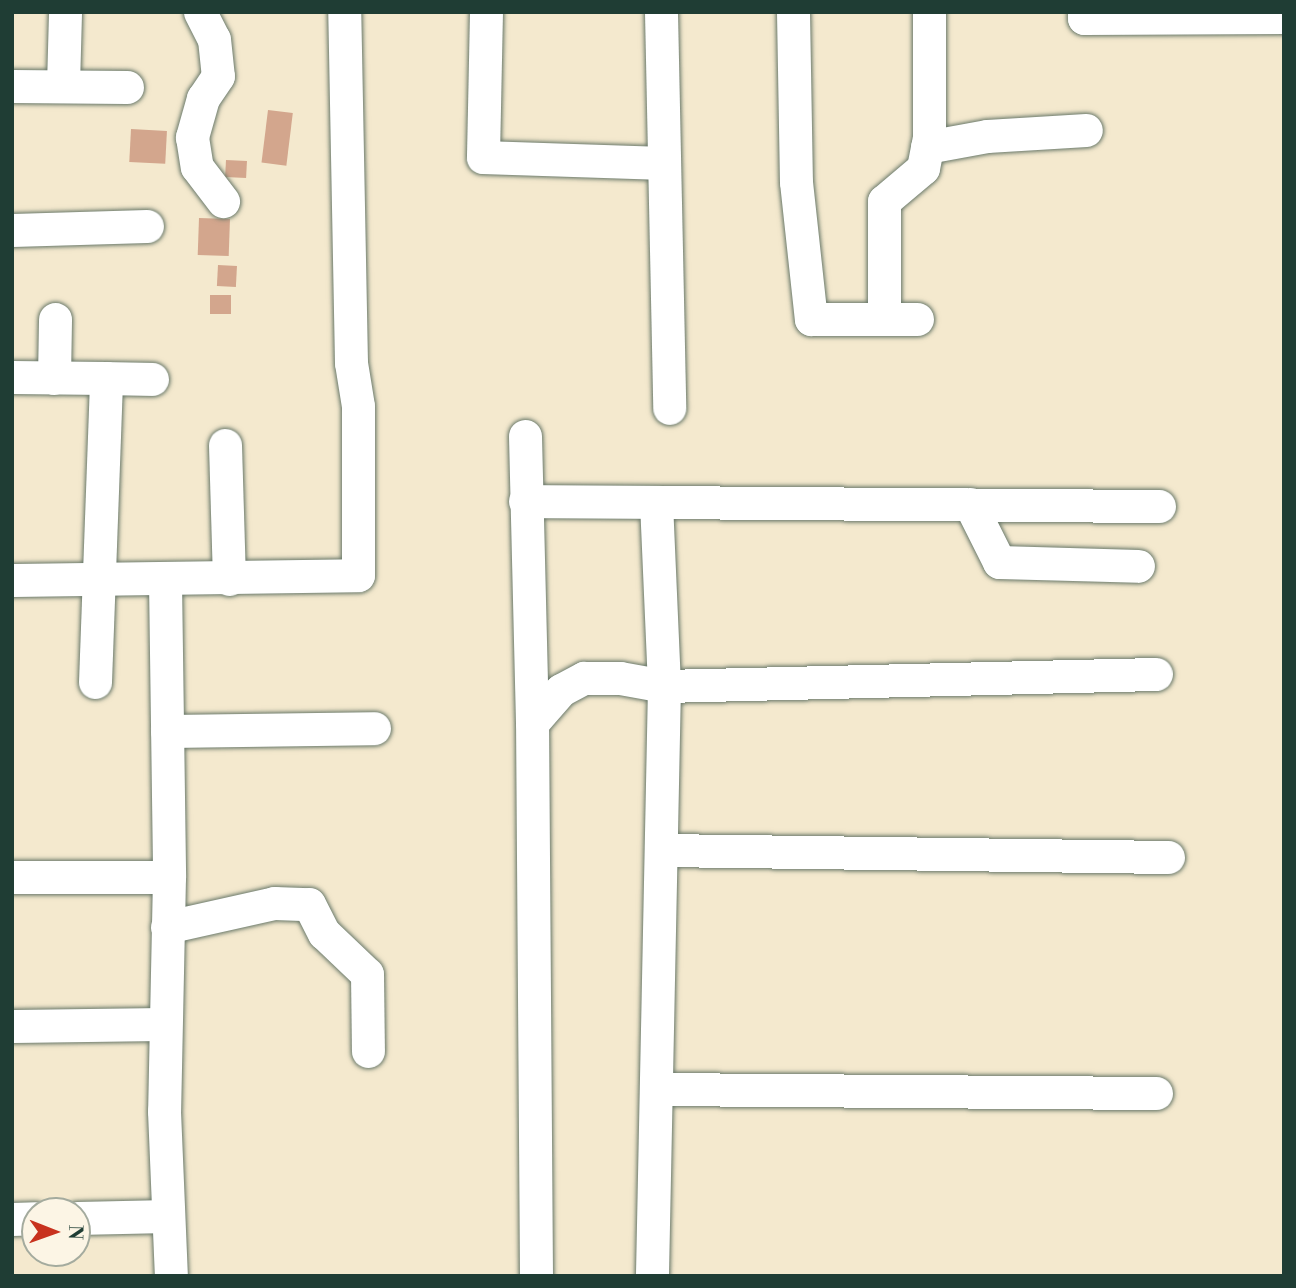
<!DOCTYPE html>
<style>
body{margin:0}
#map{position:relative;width:1296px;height:1288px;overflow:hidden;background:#f4e9ce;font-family:"Libre Bodoni",serif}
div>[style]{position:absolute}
.building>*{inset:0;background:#d3a68d;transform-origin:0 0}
.roads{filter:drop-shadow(0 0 2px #6a796a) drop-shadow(0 0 2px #6a796a)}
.street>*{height:33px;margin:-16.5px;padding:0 16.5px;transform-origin:16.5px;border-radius:16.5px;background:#fff}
span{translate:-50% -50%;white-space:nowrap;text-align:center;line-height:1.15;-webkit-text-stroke:7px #fcf5e5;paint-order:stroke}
.frame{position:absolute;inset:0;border:14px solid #1f3d34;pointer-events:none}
.north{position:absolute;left:21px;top:1197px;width:70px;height:70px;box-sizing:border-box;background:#fcf5e5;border:2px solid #a4ab9e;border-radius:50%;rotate:91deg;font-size:19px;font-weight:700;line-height:28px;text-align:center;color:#1f3d34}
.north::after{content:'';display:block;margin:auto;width:24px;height:32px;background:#c8321e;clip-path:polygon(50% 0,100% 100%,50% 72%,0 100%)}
</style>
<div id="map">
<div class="building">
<div style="left:268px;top:110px;width:25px;height:53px;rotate:7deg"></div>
<div style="left:131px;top:129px;width:36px;height:33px;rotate:3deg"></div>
<div style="left:226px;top:160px;width:21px;height:17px;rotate:3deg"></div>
<div style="left:199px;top:218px;width:31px;height:37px;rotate:2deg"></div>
<div style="left:218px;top:265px;width:19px;height:21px;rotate:3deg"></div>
<div style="left:210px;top:295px;width:21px;height:19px"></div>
</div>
<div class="roads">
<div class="street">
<div style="left:200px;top:12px;width:30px;rotate:63deg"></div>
<div style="left:214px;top:39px;width:37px;rotate:84deg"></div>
<div style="left:218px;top:76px;width:27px;rotate:124deg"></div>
<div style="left:203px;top:98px;width:41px;rotate:105.8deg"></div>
<div style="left:192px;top:137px;width:30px;rotate:81deg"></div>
<div style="left:197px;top:167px;width:43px;rotate:52.6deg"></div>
<div style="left:486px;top:12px;width:145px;rotate:91.2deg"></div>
<div style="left:483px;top:157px;width:180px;rotate:1.9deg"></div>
<div style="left:661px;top:12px;width:396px;rotate:88.8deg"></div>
<div style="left:793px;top:12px;width:170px;rotate:89deg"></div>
<div style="left:796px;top:182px;width:138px;rotate:83.8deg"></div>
<div style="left:811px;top:319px;width:106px"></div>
<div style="left:1084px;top:12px;width:6px;rotate:90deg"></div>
<div style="left:1084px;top:18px;width:200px;rotate:-0.3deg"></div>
<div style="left:63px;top:85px;width:73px;rotate:-88.4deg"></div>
<div style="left:12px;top:86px;width:115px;rotate:0.5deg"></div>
<div style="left:927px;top:147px;width:61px;rotate:-10.4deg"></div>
<div style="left:987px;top:136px;width:99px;rotate:-3.5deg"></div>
<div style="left:12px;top:230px;width:135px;rotate:-1.7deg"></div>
<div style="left:884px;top:319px;width:118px;rotate:-90deg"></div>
<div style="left:884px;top:201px;width:51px;rotate:-40.2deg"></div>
<div style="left:923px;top:168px;width:33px;rotate:-79deg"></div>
<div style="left:929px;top:136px;width:124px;rotate:-90deg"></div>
<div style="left:12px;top:377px;width:94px;rotate:0.6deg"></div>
<div style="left:54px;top:378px;width:59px;rotate:-89deg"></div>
<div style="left:525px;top:436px;width:287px;rotate:88.6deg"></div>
<div style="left:225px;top:445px;width:134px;rotate:88.3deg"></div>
<div style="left:525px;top:501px;width:131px;rotate:0.4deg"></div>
<div style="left:656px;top:502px;width:184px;rotate:87.5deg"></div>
<div style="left:664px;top:686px;width:590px;rotate:91.17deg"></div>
<div style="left:656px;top:502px;width:503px;rotate:0.46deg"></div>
<div style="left:970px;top:504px;width:65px;rotate:63.4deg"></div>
<div style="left:999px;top:562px;width:139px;rotate:1.6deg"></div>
<div style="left:12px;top:580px;width:346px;rotate:-0.8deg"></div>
<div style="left:358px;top:575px;width:169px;rotate:-90deg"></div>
<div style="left:358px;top:406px;width:44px;rotate:-99.2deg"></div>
<div style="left:351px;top:363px;width:351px;rotate:-91.1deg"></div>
<div style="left:165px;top:581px;width:296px;rotate:89.2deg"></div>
<div style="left:169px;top:877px;width:234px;rotate:91.2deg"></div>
<div style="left:164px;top:1111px;width:165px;rotate:87.6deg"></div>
<div style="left:95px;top:682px;width:304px;rotate:-87.9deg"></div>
<div style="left:106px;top:378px;width:46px;rotate:1.2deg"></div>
<div style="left:167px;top:731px;width:207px;rotate:-0.8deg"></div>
<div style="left:662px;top:850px;width:506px;rotate:0.79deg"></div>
<div style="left:12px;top:877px;width:157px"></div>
<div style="left:167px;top:927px;width:110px;rotate:-12.6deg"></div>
<div style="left:274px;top:903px;width:35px;rotate:2deg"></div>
<div style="left:309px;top:904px;width:33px;rotate:63deg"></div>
<div style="left:324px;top:933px;width:59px;rotate:43.6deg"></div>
<div style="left:367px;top:974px;width:77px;rotate:89.3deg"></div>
<div style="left:12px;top:1026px;width:152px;rotate:-0.8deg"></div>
<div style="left:656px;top:1089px;width:500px;rotate:0.46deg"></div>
<div style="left:77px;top:1218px;width:91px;rotate:-1.3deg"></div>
<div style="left:12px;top:1219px;width:23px;rotate:-2deg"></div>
<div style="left:536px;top:1276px;width:553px;rotate:-90.41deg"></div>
<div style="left:532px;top:723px;width:44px;rotate:-48.7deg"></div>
<div style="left:561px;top:690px;width:26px;rotate:-28deg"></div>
<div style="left:584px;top:678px;width:36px"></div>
<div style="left:620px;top:678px;width:45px;rotate:10.3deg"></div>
<div style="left:664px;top:686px;width:492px;rotate:-1.4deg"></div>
</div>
</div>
<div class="frame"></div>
<div class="north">N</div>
</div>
